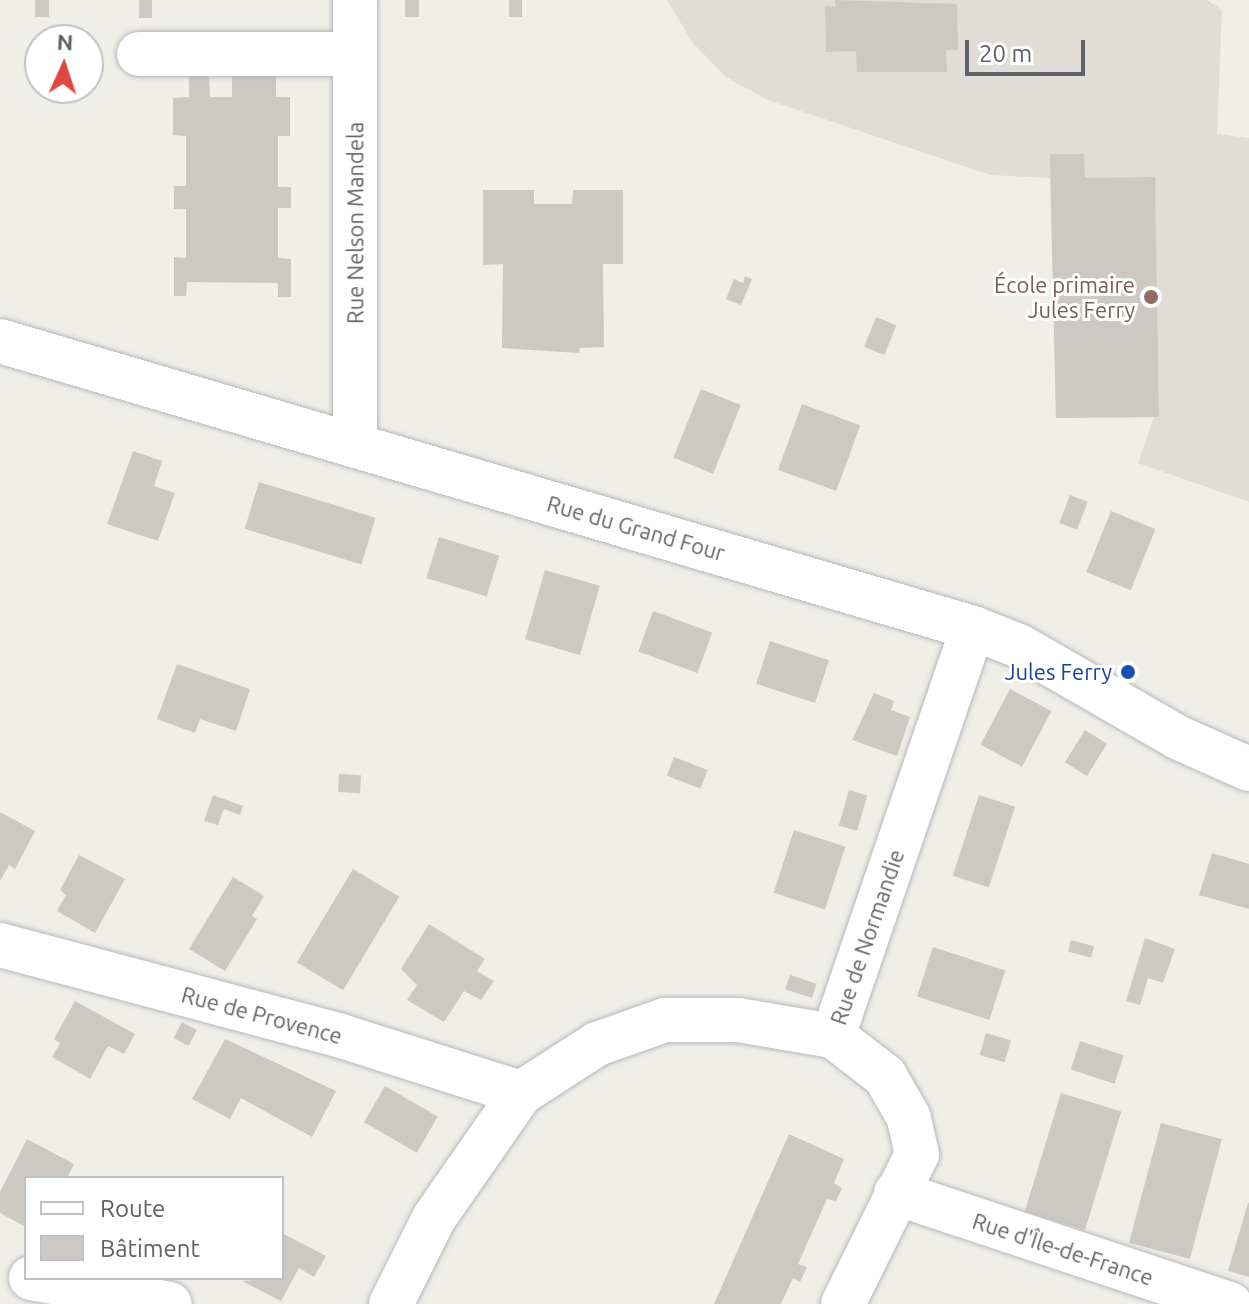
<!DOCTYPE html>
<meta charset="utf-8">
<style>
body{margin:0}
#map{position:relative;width:1249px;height:1304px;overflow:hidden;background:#f0eee8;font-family:Ubuntu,sans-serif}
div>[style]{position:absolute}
.education>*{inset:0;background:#e0ddd6}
.building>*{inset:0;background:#ccc9c4;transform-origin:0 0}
.roads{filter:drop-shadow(0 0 2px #b5b8bb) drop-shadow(0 0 2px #b5b8bb)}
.minor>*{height:44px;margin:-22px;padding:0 22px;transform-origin:22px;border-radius:22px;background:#fff}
.dots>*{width:22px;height:22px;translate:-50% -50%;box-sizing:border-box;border:4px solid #fff;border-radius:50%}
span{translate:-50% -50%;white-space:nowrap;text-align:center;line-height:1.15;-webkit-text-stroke:6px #fff;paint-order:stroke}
.street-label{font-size:22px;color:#5f6367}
.education-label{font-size:22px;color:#785e54}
.right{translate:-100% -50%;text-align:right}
.transit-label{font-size:22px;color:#164399}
.legend{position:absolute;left:24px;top:1176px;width:260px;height:104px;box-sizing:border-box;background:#fff;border:2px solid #bfc1c2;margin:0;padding:10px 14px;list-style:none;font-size:24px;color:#5f6367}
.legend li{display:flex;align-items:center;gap:16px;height:40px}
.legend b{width:40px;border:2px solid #bfc1c2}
.north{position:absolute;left:24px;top:24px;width:80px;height:80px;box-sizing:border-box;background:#fff;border:2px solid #bfc1c2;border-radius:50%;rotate:3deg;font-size:22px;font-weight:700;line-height:32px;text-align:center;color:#5f6367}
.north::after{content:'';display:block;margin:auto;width:28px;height:36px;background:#de4840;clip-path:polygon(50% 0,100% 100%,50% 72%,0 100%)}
.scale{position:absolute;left:965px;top:40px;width:120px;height:36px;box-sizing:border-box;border:4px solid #5f6367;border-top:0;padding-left:10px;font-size:24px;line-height:28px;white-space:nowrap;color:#5f6367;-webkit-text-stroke:6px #fff;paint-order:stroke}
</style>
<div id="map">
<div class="education">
<div style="clip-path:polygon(667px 0,1207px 0,1222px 10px,1217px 134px,1249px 138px,1249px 502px,1138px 463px,1154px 417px,1056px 418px,1050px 178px,990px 175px,768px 100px,726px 77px,692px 42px)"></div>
</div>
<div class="building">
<div style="left:35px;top:0;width:14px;height:17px"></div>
<div style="left:139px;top:0;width:13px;height:18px"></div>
<div style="left:405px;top:0;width:14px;height:17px"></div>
<div style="left:509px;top:0;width:13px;height:17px"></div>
<div style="clip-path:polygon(835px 0,957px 4px,958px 50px,946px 50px,947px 72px,857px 72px,856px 51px,826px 52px,825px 6px,835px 7px)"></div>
<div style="clip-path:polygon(232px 74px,276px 74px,276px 97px,290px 97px,290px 136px,278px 136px,278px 187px,291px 187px,291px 208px,278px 208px,278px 258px,291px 259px,291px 297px,278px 297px,278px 283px,187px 282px,186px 296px,174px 296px,174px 257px,186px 258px,186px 209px,174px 209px,174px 186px,186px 186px,186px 136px,173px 135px,173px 98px,189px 97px,189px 75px,209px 75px,210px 97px,232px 97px)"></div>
<div style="clip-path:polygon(1050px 154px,1084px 154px,1085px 178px,1155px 177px,1159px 417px,1056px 418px)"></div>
<div style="clip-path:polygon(483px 190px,534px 190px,534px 204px,572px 204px,573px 190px,623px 190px,623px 264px,603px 264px,604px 347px,580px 348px,579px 353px,502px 348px,503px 264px,483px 265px)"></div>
<div style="clip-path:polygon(745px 276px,752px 279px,741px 305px,726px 299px,734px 279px,743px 283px)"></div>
<div style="left:876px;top:317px;width:22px;height:32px;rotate:22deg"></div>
<div style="left:701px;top:389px;width:43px;height:74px;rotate:22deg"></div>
<div style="left:802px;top:404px;width:62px;height:70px;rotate:20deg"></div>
<div style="clip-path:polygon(133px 451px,162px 461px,154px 486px,175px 493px,158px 541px,107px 524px)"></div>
<div style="left:259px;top:482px;width:122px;height:49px;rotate:17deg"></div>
<div style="left:1070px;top:495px;width:19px;height:30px;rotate:21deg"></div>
<div style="left:1111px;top:511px;width:48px;height:66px;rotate:22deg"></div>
<div style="left:439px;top:537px;width:63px;height:43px;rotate:17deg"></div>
<div style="left:545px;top:570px;width:57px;height:72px;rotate:16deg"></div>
<div style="left:653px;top:611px;width:63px;height:43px;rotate:20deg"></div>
<div style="left:770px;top:641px;width:62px;height:45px;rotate:18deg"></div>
<div style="clip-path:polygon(177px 664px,250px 689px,236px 731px,200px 719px,195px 733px,157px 719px)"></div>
<div style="left:1010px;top:689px;width:47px;height:63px;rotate:28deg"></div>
<div style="clip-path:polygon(874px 693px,894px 701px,891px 710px,910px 717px,897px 756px,852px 740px)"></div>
<div style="left:1085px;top:730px;width:26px;height:38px;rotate:32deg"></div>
<div style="left:674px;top:757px;width:36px;height:20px;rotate:21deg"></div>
<div style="left:339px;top:774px;width:22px;height:18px;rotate:3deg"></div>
<div style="left:849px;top:790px;width:19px;height:37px;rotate:16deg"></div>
<div style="clip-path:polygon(213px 795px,243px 806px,240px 815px,224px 809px,218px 825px,204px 821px)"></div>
<div style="left:979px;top:795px;width:38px;height:85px;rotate:18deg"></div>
<div style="clip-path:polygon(0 812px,35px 831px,15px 869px,9px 865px,0 881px)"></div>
<div style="left:794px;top:830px;width:54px;height:66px;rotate:18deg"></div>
<div style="clip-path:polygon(1212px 853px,1249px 864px,1249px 909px,1199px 895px)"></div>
<div style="clip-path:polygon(79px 855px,125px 879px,95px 933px,57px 911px,66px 895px,60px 890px)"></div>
<div style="left:353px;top:869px;width:54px;height:109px;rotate:31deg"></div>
<div style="clip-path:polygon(233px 877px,264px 896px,252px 916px,257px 919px,225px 971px,189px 949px)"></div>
<div style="clip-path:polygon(429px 924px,485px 959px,477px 971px,494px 981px,481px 1000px,464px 991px,444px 1022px,407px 1000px,417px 985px,401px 969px)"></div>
<div style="clip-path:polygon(1145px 938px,1175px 949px,1163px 983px,1148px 978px,1140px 1005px,1126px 1001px)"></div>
<div style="left:1071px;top:940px;width:24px;height:12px;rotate:15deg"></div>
<div style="left:933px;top:947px;width:76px;height:52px;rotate:18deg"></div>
<div style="left:790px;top:975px;width:28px;height:15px;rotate:18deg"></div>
<div style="clip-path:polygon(75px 1001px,135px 1034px,124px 1054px,108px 1046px,90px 1079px,52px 1057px,60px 1043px,54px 1039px)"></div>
<div style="left:182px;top:1022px;width:17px;height:18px;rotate:28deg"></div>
<div style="left:986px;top:1033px;width:26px;height:23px;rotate:16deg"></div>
<div style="clip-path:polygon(225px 1039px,336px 1091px,312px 1137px,241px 1098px,230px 1119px,192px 1099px)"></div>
<div style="left:1080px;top:1041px;width:46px;height:30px;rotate:18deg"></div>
<div style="left:385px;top:1086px;width:61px;height:42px;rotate:30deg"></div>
<div style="left:1061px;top:1093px;width:63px;height:124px;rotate:17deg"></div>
<div style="left:1161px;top:1123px;width:63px;height:124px;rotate:15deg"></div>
<div style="clip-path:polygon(789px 1134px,844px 1159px,834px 1183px,842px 1188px,836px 1201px,827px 1199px,798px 1264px,807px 1267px,800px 1282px,793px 1278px,781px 1304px,714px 1304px)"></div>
<div style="clip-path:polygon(27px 1139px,74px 1164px,67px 1178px,26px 1178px,26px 1227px,0 1213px,0 1192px)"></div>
<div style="clip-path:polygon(1248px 1203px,1249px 1203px,1249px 1277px,1228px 1271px)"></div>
<div style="clip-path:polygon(282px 1233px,326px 1256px,314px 1277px,299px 1268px,281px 1301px,242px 1281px,282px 1278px)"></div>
</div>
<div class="roads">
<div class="minor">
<div style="left:355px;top:0;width:446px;rotate:90deg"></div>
<div style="left:139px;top:54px;width:215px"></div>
<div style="left:0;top:341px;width:1014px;rotate:16.43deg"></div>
<div style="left:973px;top:628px;width:49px;rotate:21.4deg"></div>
<div style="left:1019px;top:646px;width:182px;rotate:29.9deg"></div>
<div style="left:1177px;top:737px;width:79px;rotate:24deg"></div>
<div style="left:0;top:945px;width:350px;rotate:14.9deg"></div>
<div style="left:338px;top:1035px;width:192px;rotate:17.6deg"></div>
<div style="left:896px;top:1193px;width:352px;rotate:18.4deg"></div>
<div style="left:31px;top:1278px;width:141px;rotate:10.6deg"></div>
<div style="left:391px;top:1304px;width:96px;rotate:-63.4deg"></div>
<div style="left:434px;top:1218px;width:152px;rotate:-55.2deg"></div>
<div style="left:521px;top:1093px;width:90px;rotate:-32.8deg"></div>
<div style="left:597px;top:1044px;width:72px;rotate:-19.4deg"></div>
<div style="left:665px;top:1020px;width:73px"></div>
<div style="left:738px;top:1020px;width:96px;rotate:9.6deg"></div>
<div style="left:843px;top:1304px;width:167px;rotate:-63.7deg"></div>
<div style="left:917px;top:1154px;width:37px;rotate:-103deg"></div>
<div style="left:909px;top:1118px;width:48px;rotate:-119.7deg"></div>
<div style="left:885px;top:1076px;width:66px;rotate:-142.4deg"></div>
<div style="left:833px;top:1036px;width:431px;rotate:-71.1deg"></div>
</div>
</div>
<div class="dots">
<div style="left:1151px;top:297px;background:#8d6e63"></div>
<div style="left:1128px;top:672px;background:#1a4fb4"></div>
</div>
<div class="street-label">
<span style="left:355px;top:223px;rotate:-90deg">Rue Nelson Mandela</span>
<span style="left:636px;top:528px;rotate:16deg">Rue du Grand Four</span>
<span style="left:867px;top:937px;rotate:-71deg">Rue de Normandie</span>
<span style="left:262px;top:1015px;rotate:15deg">Rue de Provence</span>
<span style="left:1063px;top:1249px;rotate:18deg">Rue d'Île-de-France</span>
</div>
<div class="education-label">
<span class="right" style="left:1135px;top:297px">École primaire<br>Jules Ferry</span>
</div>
<div class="transit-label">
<span class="right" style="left:1112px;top:672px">Jules Ferry</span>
</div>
<ul class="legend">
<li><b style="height:10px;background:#fff"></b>Route</li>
<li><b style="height:22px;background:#ccc9c4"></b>Bâtiment</li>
</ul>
<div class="north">N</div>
<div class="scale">20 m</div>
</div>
